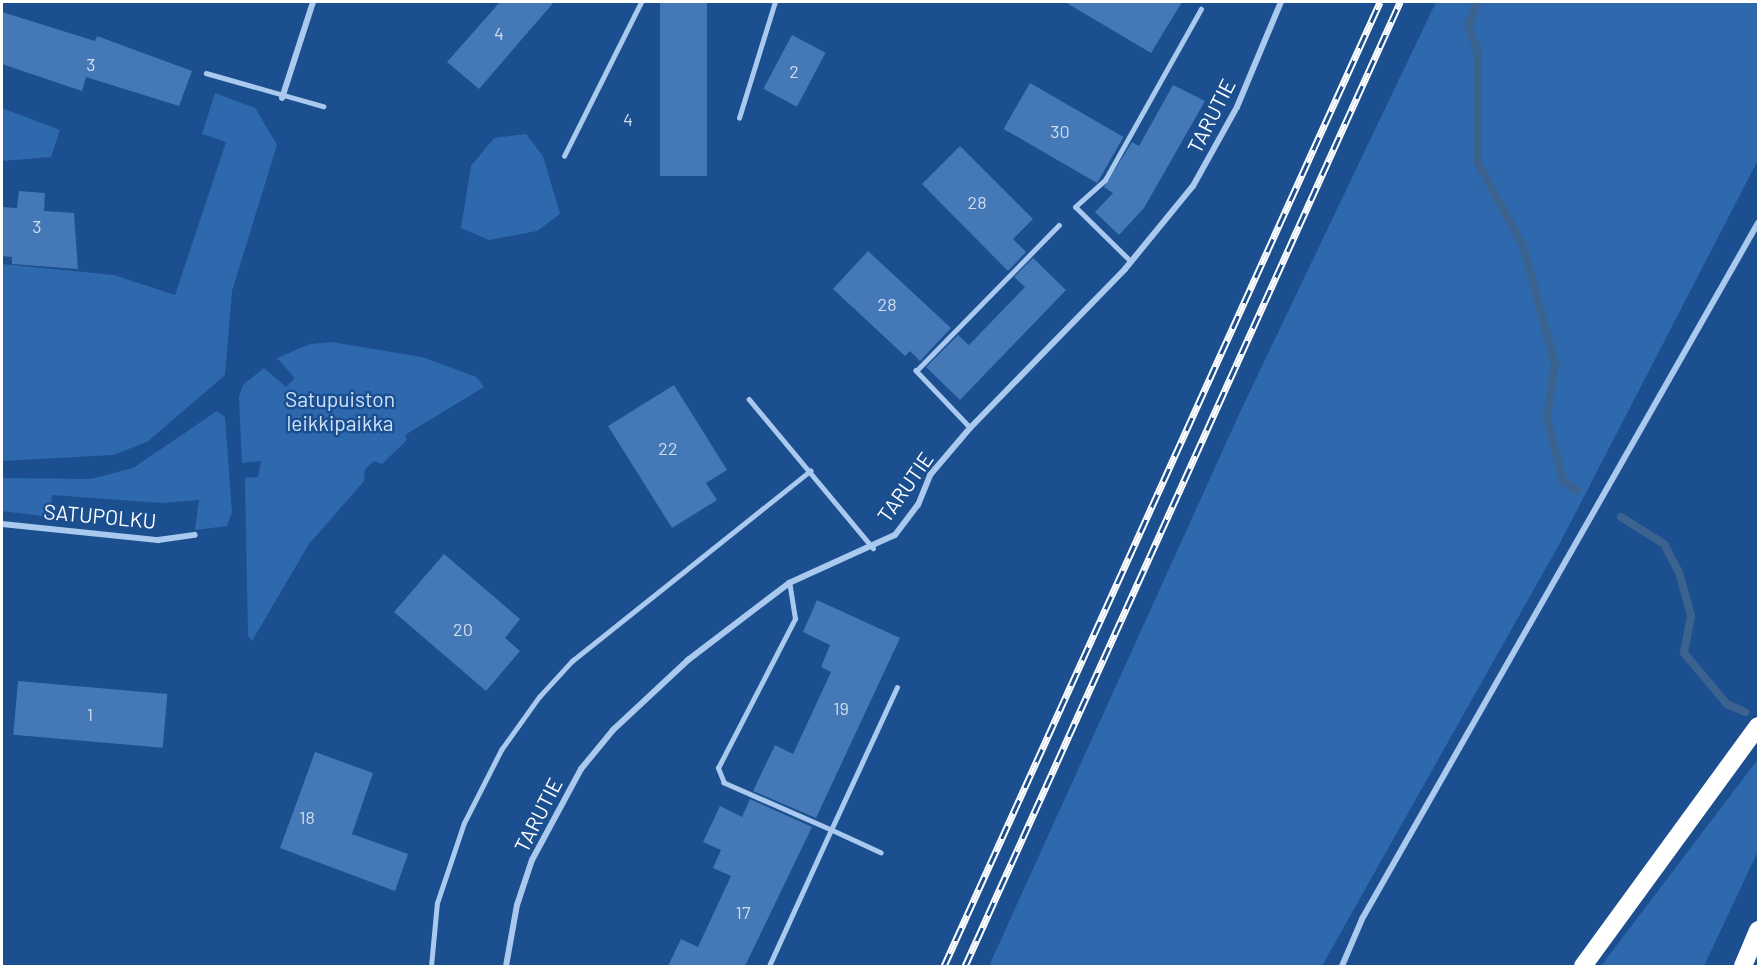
<!DOCTYPE html>
<style>
body{margin:0}
#map{position:relative;width:1760px;height:968px;overflow:hidden;background:#1b4f8f;font-family:Barlow,sans-serif}
div>[style]{position:absolute}
.green>*{inset:0;background:#2e69ad}
.stream>*{height:8px;margin:-4px;padding:0 4px;transform-origin:4px;border-radius:4px;background:#3c6290}
.building>*{inset:0;background:#4478b7;transform-origin:0 0}
.lane>*{height:4.5px;margin:-2.25px;padding:0 2.25px;transform-origin:2.25px;border-radius:2.25px;background:#a9c9ee}
.street>*{height:6px;margin:-3px;padding:0 3px;transform-origin:3px;border-radius:3px;background:#a9c9ee}
.highway>*{height:18px;margin:-9px;padding:0 9px;transform-origin:9px;border-radius:9px;background:#fff}
.rail>*{height:7px;margin-top:-3.5px;transform-origin:0;background:repeating-linear-gradient(90deg,#1b4f8f 0 14px,#fff 0 28px);box-sizing:border-box;border-block:2px solid #fff}
span{translate:-50% -50%;white-space:nowrap;text-align:center;line-height:1.15;-webkit-text-stroke:5px #1b4f8f;paint-order:stroke}
.number-label{font-size:18px;color:#d0dded}
.number-label span{-webkit-text-stroke-width:0}
.street-label{font-size:21px;color:#fff}
.park-label{font-size:21px;color:#cfe3fa}
.frame{position:absolute;inset:0;border:3px solid #fff;pointer-events:none}
</style>
<div id="map">
<div class="green">
<div style="clip-path:polygon(1436px 2px,1758px 2px,1758px 160px,1560px 543px,1322px 966px,989px 966px,1241px 410px)"></div>
<div style="clip-path:polygon(215px 93px,255px 108px,277px 145px,232px 291px,225px 375px,147px 442px,113px 455px,2px 461px,2px 264px,114px 275px,175px 295px,226px 142px,202px 134px)"></div>
<div style="clip-path:polygon(2px 108px,60px 130px,51px 157px,2px 161px)"></div>
<div style="clip-path:polygon(526px 134px,543px 156px,560px 214px,537px 231px,489px 240px,461px 228px,471px 166px,494px 138px)"></div>
<div style="clip-path:polygon(332px 342px,422px 357px,476px 377px,484px 387px,405px 435px,407px 440px,382px 464px,374px 461px,365px 469px,364px 481px,309px 544px,252px 641px,248px 636px,245px 478px,258px 477px,261px 461px,242px 463px,239px 397px,243px 385px,264px 368px,286px 387px,295px 378px,277px 358px,310px 344px)"></div>
<div style="clip-path:polygon(217px 411px,225px 417px,232px 512px,227px 526px,195px 530px,199px 500px,161px 503px,52px 495px,50px 517px,2px 511px,2px 478px,91px 479px,133px 468px)"></div>
<div style="clip-path:polygon(1758px 759px,1758px 851px,1704px 966px,1601px 966px)"></div>
</div>
<div class="stream">
<div style="left:1478px;top:2px;width:24px;rotate:114deg"></div>
<div style="left:1468px;top:24px;width:31px;rotate:71deg"></div>
<div style="left:1478px;top:53px;width:110px;rotate:90deg"></div>
<div style="left:1478px;top:163px;width:94px;rotate:61.5deg"></div>
<div style="left:1523px;top:246px;width:122px;rotate:74.8deg"></div>
<div style="left:1555px;top:364px;width:54px;rotate:98.6deg"></div>
<div style="left:1547px;top:417px;width:66px;rotate:76deg"></div>
<div style="left:1563px;top:481px;width:17px;rotate:33deg"></div>
<div style="left:1621px;top:517px;width:51px;rotate:32.1deg"></div>
<div style="left:1664px;top:544px;width:32px;rotate:62deg"></div>
<div style="left:1679px;top:572px;width:46px;rotate:74.7deg"></div>
<div style="left:1691px;top:616px;width:38px;rotate:101deg"></div>
<div style="left:1684px;top:653px;width:67px;rotate:49.9deg"></div>
<div style="left:1727px;top:704px;width:20px;rotate:24deg"></div>
</div>
<div class="building">
<div style="clip-path:polygon(500px 2px,554px 2px,479px 89px,447px 62px)"></div>
<div style="left:660px;top:2px;width:47px;height:174px"></div>
<div style="clip-path:polygon(1065px 2px,1182px 2px,1151px 53px)"></div>
<div style="clip-path:polygon(2px 12px,95px 41px,97px 36px,192px 71px,179px 106px,86px 77px,82px 91px,2px 64px)"></div>
<div style="left:792px;top:35px;width:38px;height:61px;rotate:28deg"></div>
<div style="left:1030px;top:83px;width:108px;height:53px;rotate:30deg"></div>
<div style="clip-path:polygon(1173px 85px,1205px 101px,1144px 208px,1119px 235px,1095px 212px,1113px 193px,1104px 187px,1132px 142px,1139px 146px)"></div>
<div style="clip-path:polygon(960px 146px,1033px 219px,1013px 239px,1026px 252px,1008px 271px,922px 184px)"></div>
<div style="clip-path:polygon(19px 191px,45px 193px,44px 211px,74px 213px,78px 269px,12px 264px,12px 257px,2px 256px,2px 207px,17px 208px)"></div>
<div style="clip-path:polygon(868px 251px,951px 328px,920px 361px,910px 351px,905px 356px,833px 289px)"></div>
<div style="clip-path:polygon(1033px 258px,1066px 290px,960px 400px,926px 367px,958px 335px,969px 345px,1025px 287px,1014px 277px)"></div>
<div style="clip-path:polygon(674px 385px,727px 470px,706px 483px,717px 500px,672px 528px,608px 426px)"></div>
<div style="clip-path:polygon(444px 554px,520px 619px,505px 638px,520px 651px,486px 691px,394px 612px)"></div>
<div style="clip-path:polygon(817px 600px,900px 638px,816px 818px,753px 791px,775px 745px,793px 754px,831px 672px,821px 667px,830px 645px,803px 632px)"></div>
<div style="left:18px;top:681px;width:150px;height:54px;rotate:5deg"></div>
<div style="clip-path:polygon(315px 752px,373px 773px,352px 834px,408px 854px,395px 891px,280px 848px)"></div>
<div style="clip-path:polygon(750px 799px,812px 827px,745px 966px,668px 966px,681px 939px,698px 947px,731px 876px,713px 868px,721px 850px,703px 842px,720px 806px,742px 817px)"></div>
</div>
<div class="lane">
<div style="left:206px;top:73px;width:122px;rotate:15.8deg"></div>
<div style="left:739px;top:118px;width:121px;rotate:-72.8deg"></div>
<div style="left:564px;top:156px;width:172px;rotate:-63.4deg"></div>
<div style="left:1131px;top:262px;width:78px;rotate:-135.5deg"></div>
<div style="left:1075px;top:207px;width:40px;rotate:-42deg"></div>
<div style="left:1105px;top:180px;width:196px;rotate:-60.7deg"></div>
<div style="left:749px;top:399px;width:194px;rotate:50.2deg"></div>
<div style="left:970px;top:428px;width:79px;rotate:-133.5deg"></div>
<div style="left:916px;top:371px;width:204px;rotate:-45.6deg"></div>
<div style="left:881px;top:853px;width:55px;rotate:-155.3deg"></div>
<div style="left:831px;top:830px;width:157px;rotate:-65.2deg"></div>
<div style="left:431px;top:966px;width:63px;rotate:-84.6deg"></div>
<div style="left:437px;top:903px;width:84px;rotate:-71.4deg"></div>
<div style="left:464px;top:823px;width:82px;rotate:-63.1deg"></div>
<div style="left:501px;top:750px;width:65px;rotate:-54.4deg"></div>
<div style="left:539px;top:697px;width:49px;rotate:-47.5deg"></div>
<div style="left:572px;top:661px;width:305px;rotate:-38.6deg"></div>
<div style="left:769px;top:966px;width:149px;rotate:-65.5deg"></div>
<div style="left:831px;top:830px;width:117px;rotate:-156.3deg"></div>
<div style="left:724px;top:783px;width:16px;rotate:-112deg"></div>
<div style="left:718px;top:768px;width:168px;rotate:-62.7deg"></div>
<div style="left:795px;top:619px;width:36px;rotate:-99deg"></div>
</div>
<div class="street">
<div style="left:282px;top:98px;width:101px;rotate:-72.1deg"></div>
<div style="left:2px;top:524px;width:157px;rotate:5.9deg"></div>
<div style="left:158px;top:540px;width:37px;rotate:-8deg"></div>
<div style="left:506px;top:966px;width:62px;rotate:-79.8deg"></div>
<div style="left:517px;top:905px;width:47px;rotate:-71.6deg"></div>
<div style="left:532px;top:860px;width:103px;rotate:-61.7deg"></div>
<div style="left:581px;top:769px;width:50px;rotate:-50.6deg"></div>
<div style="left:613px;top:730px;width:103px;rotate:-43deg"></div>
<div style="left:688px;top:660px;width:127px;rotate:-37.3deg"></div>
<div style="left:789px;top:583px;width:116px;rotate:-24.4deg"></div>
<div style="left:895px;top:535px;width:38px;rotate:-53deg"></div>
<div style="left:918px;top:505px;width:32px;rotate:-68deg"></div>
<div style="left:930px;top:475px;width:62px;rotate:-49.6deg"></div>
<div style="left:970px;top:428px;width:222px;rotate:-45.7deg"></div>
<div style="left:1125px;top:269px;width:107px;rotate:-50.7deg"></div>
<div style="left:1193px;top:186px;width:90px;rotate:-60.9deg"></div>
<div style="left:1237px;top:107px;width:114px;rotate:-67.3deg"></div>
<div style="left:1342px;top:966px;width:51px;rotate:-66.9deg"></div>
<div style="left:1362px;top:919px;width:801px;rotate:-60.36deg"></div>
</div>
<div class="highway">
<div style="left:1583px;top:966px;width:297px;rotate:-53.9deg"></div>
<div style="left:1743px;top:966px;width:39px;rotate:-67deg"></div>
</div>
<div class="rail">
<div style="left:944px;top:966px;width:1058px;rotate:-65.66deg"></div>
<div style="left:965px;top:966px;width:1058px;rotate:-65.71deg"></div>
</div>
<div class="number-label">
<span style="left:499px;top:33px">4</span>
<span style="left:91px;top:64px">3</span>
<span style="left:794px;top:71px">2</span>
<span style="left:628px;top:119px">4</span>
<span style="left:1060px;top:131px">30</span>
<span style="left:977px;top:202px">28</span>
<span style="left:37px;top:226px">3</span>
<span style="left:887px;top:304px">28</span>
<span style="left:668px;top:448px">22</span>
<span style="left:463px;top:629px">20</span>
<span style="left:841px;top:708px">19</span>
<span style="left:90px;top:714px">1</span>
<span style="left:307px;top:817px">18</span>
<span style="left:743px;top:912px">17</span>
</div>
<div class="street-label">
<span style="left:1211px;top:116px;rotate:-63deg">TARUTIE</span>
<span style="left:905px;top:487px;rotate:-55deg">TARUTIE</span>
<span style="left:100px;top:516px;rotate:5deg">SATUPOLKU</span>
<span style="left:538px;top:815px;rotate:-63deg">TARUTIE</span>
</div>
<div class="park-label">
<span style="left:340px;top:411px">Satupuiston<br>leikkipaikka</span>
</div>
<div class="frame"></div>
</div>
